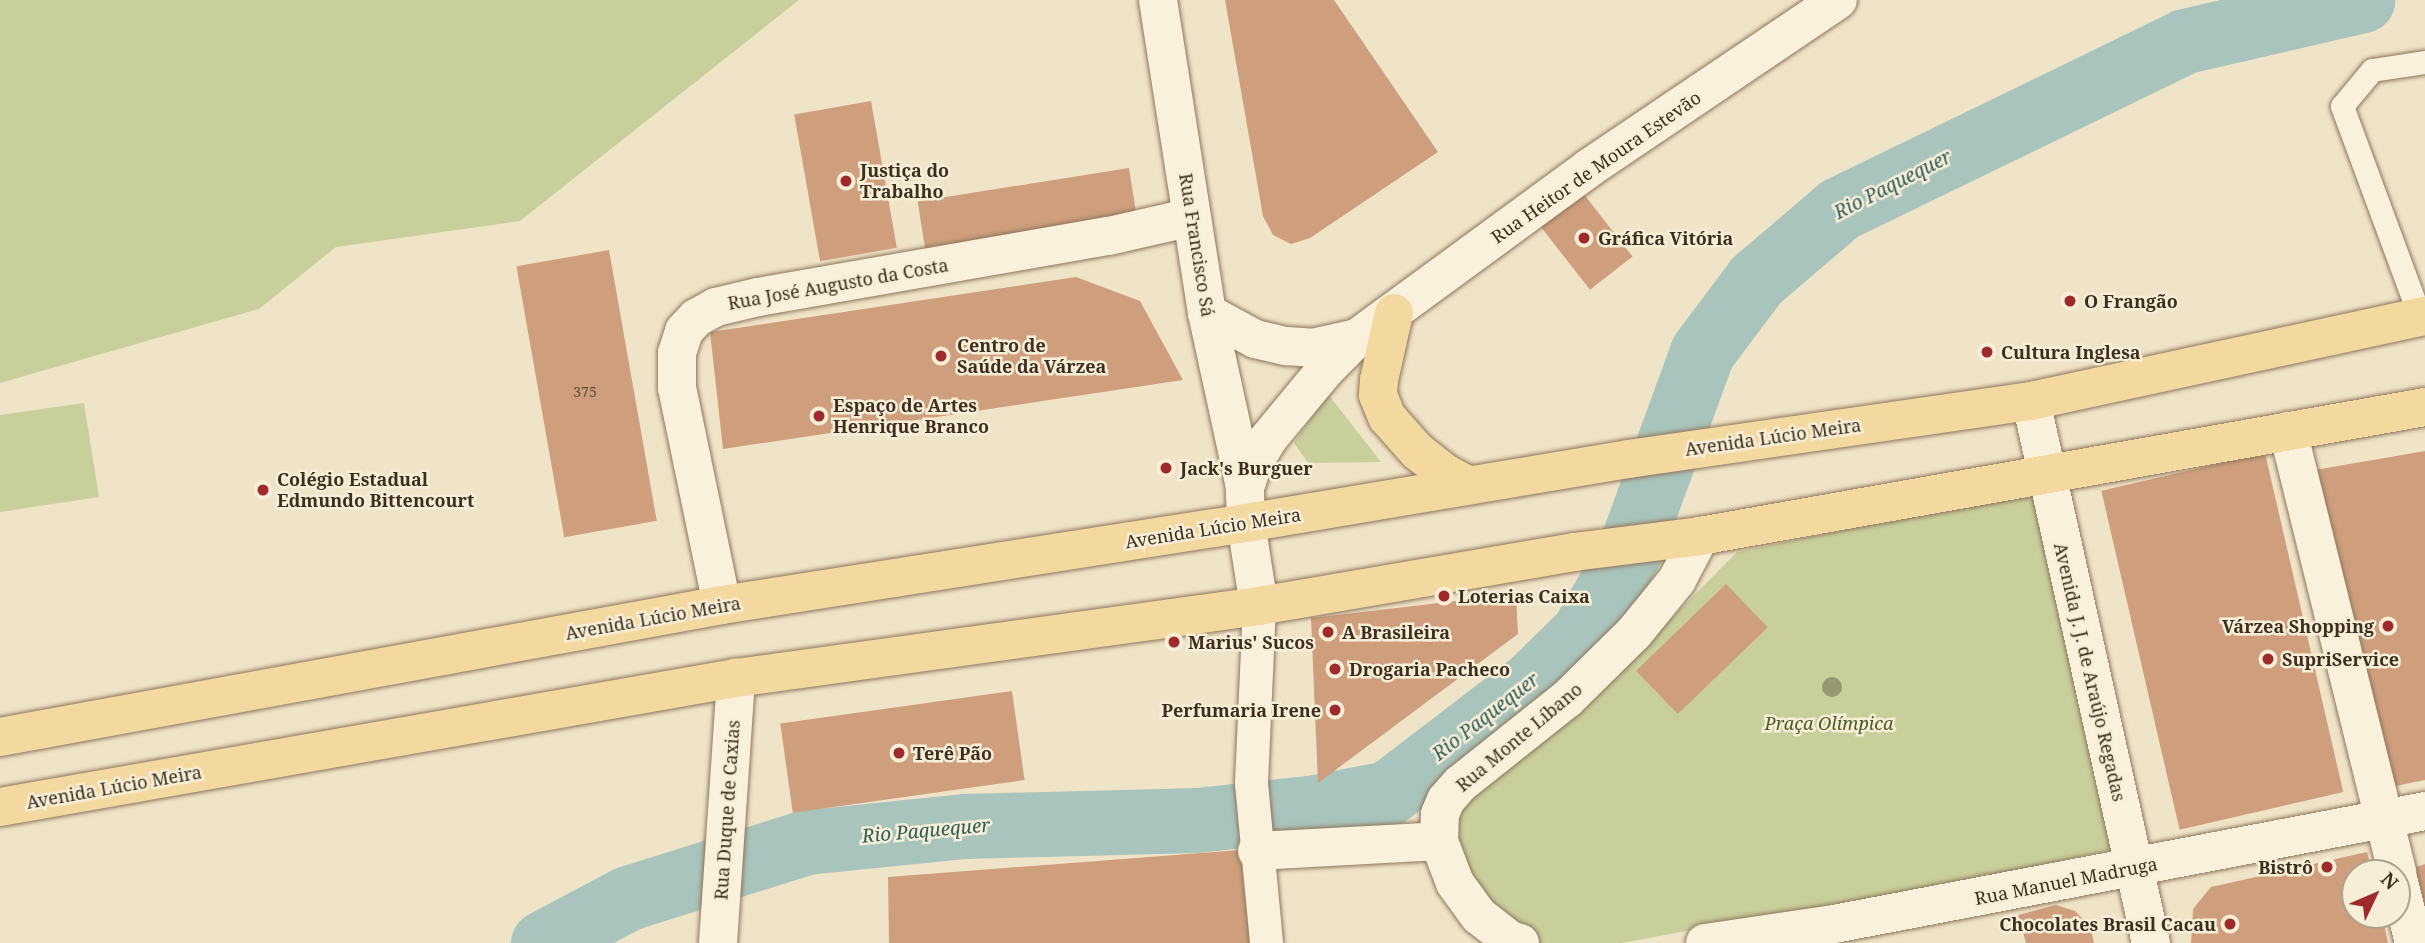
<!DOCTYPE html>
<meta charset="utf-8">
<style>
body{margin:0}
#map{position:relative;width:2425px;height:943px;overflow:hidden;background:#f0e4c8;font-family:"Noto Serif",serif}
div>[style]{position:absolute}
.green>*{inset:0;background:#c9cf9b}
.water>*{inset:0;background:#a9c4bc}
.river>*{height:65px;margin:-32.5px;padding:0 32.5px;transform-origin:32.5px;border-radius:32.5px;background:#a9c4bc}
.building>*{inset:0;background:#cf9f7d;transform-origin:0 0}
.roads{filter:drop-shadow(0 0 2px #8d765c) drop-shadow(0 0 2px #8d765c)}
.service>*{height:23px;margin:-11.5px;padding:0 11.5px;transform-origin:11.5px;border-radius:11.5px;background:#faf1dc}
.pedestrian>*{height:33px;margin:-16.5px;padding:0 16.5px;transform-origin:16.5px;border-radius:16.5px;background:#faf1dc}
.minor>*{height:38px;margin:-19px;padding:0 19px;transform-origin:19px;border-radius:19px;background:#faf1dc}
.tertiary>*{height:38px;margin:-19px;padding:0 19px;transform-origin:19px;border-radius:19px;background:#faf1dc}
.secondary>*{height:38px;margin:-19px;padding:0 19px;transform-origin:19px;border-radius:19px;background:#faf1dc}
.primary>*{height:38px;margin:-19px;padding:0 19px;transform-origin:19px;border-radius:19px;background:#f3d9a0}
.trees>*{width:20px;height:20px;margin:-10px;border-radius:50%;background:#96986f}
.dots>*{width:19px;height:19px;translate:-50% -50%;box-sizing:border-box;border:4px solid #f7eed8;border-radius:50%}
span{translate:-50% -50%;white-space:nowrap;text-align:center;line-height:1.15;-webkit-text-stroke:5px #f7eed8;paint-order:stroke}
.number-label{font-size:14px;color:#624a37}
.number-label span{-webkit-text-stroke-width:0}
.street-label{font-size:18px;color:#3d2e20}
.poi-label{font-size:18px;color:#3d2e20;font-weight:700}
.left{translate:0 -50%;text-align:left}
.right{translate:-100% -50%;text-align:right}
.park-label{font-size:18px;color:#4d5a26;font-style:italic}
.water-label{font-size:19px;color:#2f5d5a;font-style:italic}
.north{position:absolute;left:2341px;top:859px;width:70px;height:70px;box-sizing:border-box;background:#f7eed8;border:2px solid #ada18e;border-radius:50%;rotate:46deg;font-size:19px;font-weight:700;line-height:28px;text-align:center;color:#3d2e20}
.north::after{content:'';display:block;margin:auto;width:24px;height:32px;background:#9e2a2b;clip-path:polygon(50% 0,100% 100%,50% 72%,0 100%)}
</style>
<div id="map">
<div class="green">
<div style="clip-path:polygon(0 0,799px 0,520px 221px,336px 247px,259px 309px,0 383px)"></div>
<div style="clip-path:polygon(1328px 394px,1381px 462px,1308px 463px,1294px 443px)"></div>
<div style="clip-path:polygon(84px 403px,99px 497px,0 512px,0 415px)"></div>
<div style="clip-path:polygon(2039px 490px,2114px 849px,1839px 912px,1713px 926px,1622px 943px,1539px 943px,1494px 920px,1448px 837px,1460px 791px,1648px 642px,1737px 552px)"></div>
</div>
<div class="water">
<div style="clip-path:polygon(673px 871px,669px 904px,589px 943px,513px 943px)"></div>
</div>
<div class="river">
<div style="left:543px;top:943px;width:96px;rotate:-27.9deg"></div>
<div style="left:628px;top:898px;width:188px;rotate:-17.4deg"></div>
<div style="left:807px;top:842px;width:158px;rotate:-5.8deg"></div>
<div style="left:964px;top:826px;width:233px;rotate:-1.5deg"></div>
<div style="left:1197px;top:820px;width:120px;rotate:-6.2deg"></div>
<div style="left:1316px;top:807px;width:73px;rotate:-11deg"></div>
<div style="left:1388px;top:793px;width:181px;rotate:-37.4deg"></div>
<div style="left:1532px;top:683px;width:71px;rotate:-44.4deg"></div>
<div style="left:1583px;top:633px;width:93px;rotate:-60.4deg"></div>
<div style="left:1629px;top:552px;width:213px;rotate:-69.9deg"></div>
<div style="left:1702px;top:352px;width:90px;rotate:-53.1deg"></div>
<div style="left:1756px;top:280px;width:109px;rotate:-40.5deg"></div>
<div style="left:1839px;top:209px;width:385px;rotate:-25.9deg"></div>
<div style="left:2185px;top:41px;width:182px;rotate:-13deg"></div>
</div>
<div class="building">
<div style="clip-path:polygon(1225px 0,1334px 0,1438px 152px,1310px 238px,1291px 244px,1273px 235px,1263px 216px)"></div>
<div style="left:871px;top:101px;width:149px;height:78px;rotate:80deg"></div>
<div style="left:1129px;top:168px;width:53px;height:214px;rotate:81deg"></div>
<div style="left:1579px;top:188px;width:87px;height:54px;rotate:52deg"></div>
<div style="left:609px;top:250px;width:275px;height:94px;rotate:80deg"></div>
<div style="clip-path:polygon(1076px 277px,1140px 301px,1183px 380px,723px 449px,710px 332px)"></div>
<div style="clip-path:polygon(2425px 451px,2425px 780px,2396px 786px,2309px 471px)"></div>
<div style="left:2265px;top:453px;width:348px;height:168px;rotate:77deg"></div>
<div style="left:1726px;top:584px;width:60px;height:125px;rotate:46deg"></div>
<div style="clip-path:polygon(1516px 594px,1518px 634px,1318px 783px,1311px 618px)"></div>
<div style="left:1012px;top:691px;width:90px;height:234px;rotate:82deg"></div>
<div style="clip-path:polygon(1240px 850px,1250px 943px,889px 943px,888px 877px)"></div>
<div style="clip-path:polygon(2367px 852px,2372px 873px,2355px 873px,2355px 915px,2382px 915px,2388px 943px,2191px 943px,2193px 909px,2211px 887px)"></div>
<div style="clip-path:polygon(2425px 864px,2425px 923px,2406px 871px)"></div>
<div style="clip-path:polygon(2056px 905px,2075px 911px,2090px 926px,2094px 943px,2026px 943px,2018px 915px)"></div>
</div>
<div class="roads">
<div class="service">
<div style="left:2420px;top:317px;width:225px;rotate:-110.3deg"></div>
<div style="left:2342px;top:106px;width:47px;rotate:-50.2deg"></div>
<div style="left:2372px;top:70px;width:54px;rotate:-8.6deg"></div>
</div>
<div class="pedestrian">
<div style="left:1259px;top:606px;width:177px;rotate:92.6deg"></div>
<div style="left:1251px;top:783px;width:161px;rotate:84.6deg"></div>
</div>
<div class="minor">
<div style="left:2288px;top:431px;width:455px;rotate:76.1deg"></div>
<div style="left:722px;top:605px;width:222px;rotate:-101.7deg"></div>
<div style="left:677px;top:388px;width:35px;rotate:-90deg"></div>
<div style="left:677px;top:353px;width:23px;rotate:-72deg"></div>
<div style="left:684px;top:331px;width:18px;rotate:-47deg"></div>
<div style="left:696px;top:318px;width:23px;rotate:-29deg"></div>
<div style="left:716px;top:307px;width:43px;rotate:-13.4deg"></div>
<div style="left:758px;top:297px;width:356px;rotate:-9.9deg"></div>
<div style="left:1109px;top:236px;width:85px;rotate:-12.9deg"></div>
<div style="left:1257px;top:851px;width:182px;rotate:-3.1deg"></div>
<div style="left:2397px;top:874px;width:71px;rotate:76.2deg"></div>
<div style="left:1520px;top:943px;width:10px;rotate:-163deg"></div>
<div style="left:1510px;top:940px;width:39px;rotate:-142deg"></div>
<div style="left:1479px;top:916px;width:41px;rotate:-126deg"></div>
<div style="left:1455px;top:883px;width:45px;rotate:-110.9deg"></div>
<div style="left:1439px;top:841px;width:27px;rotate:-88deg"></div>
<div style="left:1440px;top:814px;width:15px;rotate:-67deg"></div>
<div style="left:1446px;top:800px;width:21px;rotate:-49deg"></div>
<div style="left:1460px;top:784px;width:137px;rotate:-38.5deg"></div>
<div style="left:1567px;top:699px;width:94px;rotate:-44.6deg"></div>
<div style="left:1634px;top:633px;width:68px;rotate:-50.9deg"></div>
<div style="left:1677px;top:580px;width:50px;rotate:-62.4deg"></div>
<div style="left:1705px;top:943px;width:130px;rotate:-8.4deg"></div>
<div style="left:1834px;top:924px;width:602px;rotate:-10.82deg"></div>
</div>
<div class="tertiary">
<div style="left:1158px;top:0;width:317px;rotate:81.1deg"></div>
<div style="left:1207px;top:313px;width:179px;rotate:77.7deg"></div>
</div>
<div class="secondary">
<div style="left:1207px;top:313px;width:55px;rotate:28.4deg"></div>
<div style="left:1255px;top:339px;width:32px;rotate:13deg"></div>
<div style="left:1286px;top:346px;width:26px;rotate:4deg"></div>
<div style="left:1312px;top:348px;width:46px;rotate:-12.5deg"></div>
<div style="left:2031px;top:401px;width:555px;rotate:77.52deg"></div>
<div style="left:1259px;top:606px;width:84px;rotate:-98.9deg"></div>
<div style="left:1246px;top:523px;width:35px;rotate:-92deg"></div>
<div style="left:1245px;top:488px;width:25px;rotate:-72deg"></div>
<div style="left:1253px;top:464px;width:29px;rotate:-59deg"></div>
<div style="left:1268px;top:439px;width:91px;rotate:-50.4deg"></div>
<div style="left:1326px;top:369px;width:44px;rotate:-45deg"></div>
<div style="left:1357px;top:338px;width:288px;rotate:-36.2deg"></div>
<div style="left:1589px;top:168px;width:300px;rotate:-34deg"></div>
<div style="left:718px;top:943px;width:266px;rotate:-86.1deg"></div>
</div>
<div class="primary">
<div style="left:1394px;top:313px;width:69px;rotate:102.6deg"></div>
<div style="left:1379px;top:380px;width:15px;rotate:94deg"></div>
<div style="left:1378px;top:395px;width:24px;rotate:68deg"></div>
<div style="left:1387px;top:417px;width:45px;rotate:48.6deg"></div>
<div style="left:1417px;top:451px;width:36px;rotate:38deg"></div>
<div style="left:1445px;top:473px;width:27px;rotate:28deg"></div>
<div style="left:0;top:737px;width:734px;rotate:-10.36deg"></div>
<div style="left:722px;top:605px;width:530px;rotate:-8.89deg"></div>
<div style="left:1246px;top:523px;width:387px;rotate:-9.5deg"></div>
<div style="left:1628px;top:459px;width:407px;rotate:-8.2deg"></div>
<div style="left:2031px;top:401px;width:403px;rotate:-12.2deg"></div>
<div style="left:0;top:807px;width:747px;rotate:-9.94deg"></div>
<div style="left:736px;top:678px;width:528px;rotate:-7.84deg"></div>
<div style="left:1259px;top:606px;width:320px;rotate:-9.7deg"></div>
<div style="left:1574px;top:552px;width:127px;rotate:-7.2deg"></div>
<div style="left:1700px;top:536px;width:736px;rotate:-10.09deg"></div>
</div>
</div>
<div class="trees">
<div style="left:1832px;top:687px"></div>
</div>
<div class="dots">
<div style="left:846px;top:181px;background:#9e2a2b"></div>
<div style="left:1584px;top:238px;background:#9e2a2b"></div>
<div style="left:2070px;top:301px;background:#9e2a2b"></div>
<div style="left:1987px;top:352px;background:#9e2a2b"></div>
<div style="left:941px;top:356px;background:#9e2a2b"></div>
<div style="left:819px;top:416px;background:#9e2a2b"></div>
<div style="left:1166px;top:468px;background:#9e2a2b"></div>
<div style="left:263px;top:490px;background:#9e2a2b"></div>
<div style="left:1444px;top:596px;background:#9e2a2b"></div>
<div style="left:2388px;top:626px;background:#9e2a2b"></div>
<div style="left:1328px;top:632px;background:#9e2a2b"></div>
<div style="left:1174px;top:642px;background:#9e2a2b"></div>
<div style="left:2268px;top:659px;background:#9e2a2b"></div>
<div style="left:1335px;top:669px;background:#9e2a2b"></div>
<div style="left:1335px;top:710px;background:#9e2a2b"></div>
<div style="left:899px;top:753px;background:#9e2a2b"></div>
<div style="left:2327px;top:867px;background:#9e2a2b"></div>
<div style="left:2230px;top:924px;background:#9e2a2b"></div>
</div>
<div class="number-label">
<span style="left:585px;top:392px">375</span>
</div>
<div class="street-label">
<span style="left:1596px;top:167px;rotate:-35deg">Rua Heitor de Moura Estevão</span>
<span style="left:1197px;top:245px;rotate:81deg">Rua Francisco Sá</span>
<span style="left:838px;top:284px;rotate:-10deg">Rua José Augusto da Costa</span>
<span style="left:1773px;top:437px;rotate:-8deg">Avenida Lúcio Meira</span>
<span style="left:1213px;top:528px;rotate:-9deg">Avenida Lúcio Meira</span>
<span style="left:653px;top:618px;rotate:-10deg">Avenida Lúcio Meira</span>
<span style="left:2090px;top:672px;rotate:77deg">Avenida J. J. de Araújo Regadas</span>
<span style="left:1519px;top:737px;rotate:-40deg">Rua Monte Líbano</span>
<span style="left:114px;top:787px;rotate:-10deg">Avenida Lúcio Meira</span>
<span style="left:727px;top:810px;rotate:-86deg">Rua Duque de Caxias</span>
<span style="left:2066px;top:881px;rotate:-11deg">Rua Manuel Madruga</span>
</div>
<div class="poi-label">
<span class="left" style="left:860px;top:181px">Justiça do<br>Trabalho</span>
<span class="left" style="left:1598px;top:238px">Gráfica Vitória</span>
<span class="left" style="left:2084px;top:301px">O Frangão</span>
<span class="left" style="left:957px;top:356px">Centro de<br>Saúde da Várzea</span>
<span class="left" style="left:2001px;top:352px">Cultura Inglesa</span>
<span class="left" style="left:833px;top:416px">Espaço de Artes<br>Henrique Branco</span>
<span class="left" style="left:1180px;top:468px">Jack's Burguer</span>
<span class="left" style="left:277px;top:490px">Colégio Estadual<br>Edmundo Bittencourt</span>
<span class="left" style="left:1458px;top:596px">Loterias Caixa</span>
<span class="right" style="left:2374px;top:626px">Várzea Shopping</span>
<span class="left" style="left:1342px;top:632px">A Brasileira</span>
<span class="left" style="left:1188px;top:642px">Marius' Sucos</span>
<span class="left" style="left:2282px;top:659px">SupriService</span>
<span class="left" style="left:1349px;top:669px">Drogaria Pacheco</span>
<span class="right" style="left:1321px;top:710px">Perfumaria Irene</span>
<span class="left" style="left:913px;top:753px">Terê Pão</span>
<span class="right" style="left:2313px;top:867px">Bistrô</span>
<span class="right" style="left:2216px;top:924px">Chocolates Brasil Cacau</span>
</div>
<div class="park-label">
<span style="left:1829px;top:723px">Praça Olímpica</span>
</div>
<div class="water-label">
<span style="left:1893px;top:185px;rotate:-27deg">Rio Paquequer</span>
<span style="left:1486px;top:717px;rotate:-38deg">Rio Paquequer</span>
<span style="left:926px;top:831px;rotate:-5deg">Rio Paquequer</span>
</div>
<div class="north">N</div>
</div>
